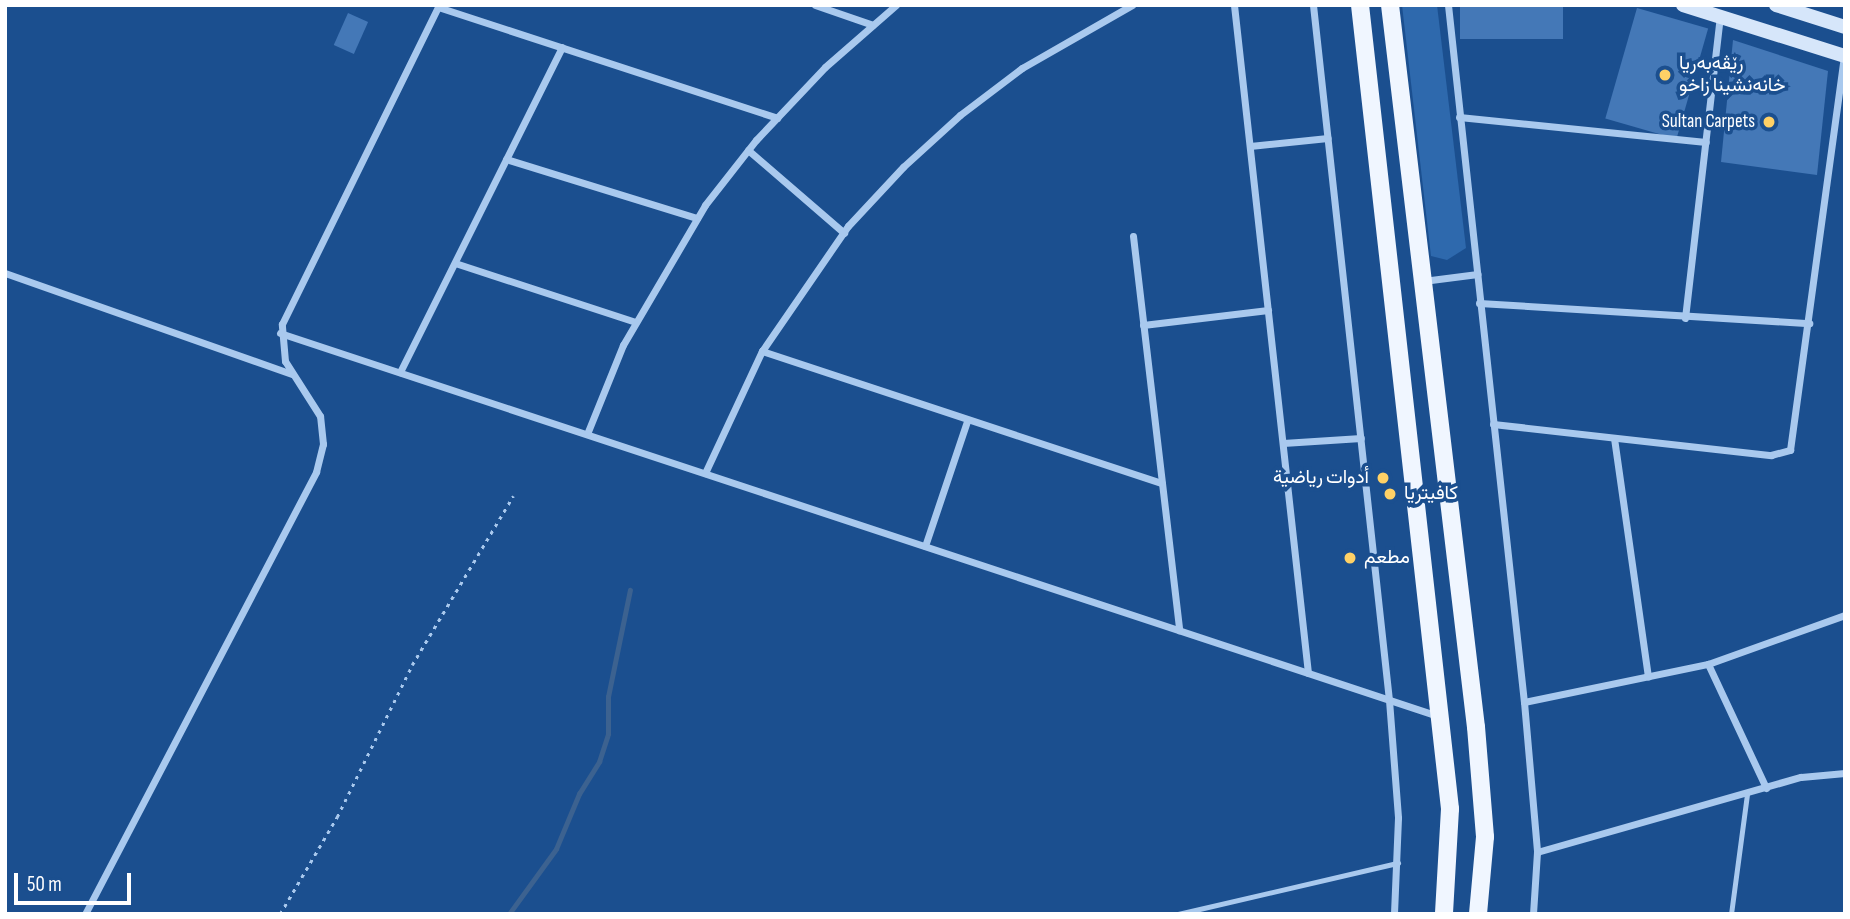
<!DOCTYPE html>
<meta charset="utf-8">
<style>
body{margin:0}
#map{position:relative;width:1850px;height:919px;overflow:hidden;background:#1b4f8f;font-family:"Sofia Sans Condensed",Vazirmatn,sans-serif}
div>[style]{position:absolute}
.green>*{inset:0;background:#2e69ad}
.stream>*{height:4.5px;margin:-2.25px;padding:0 2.25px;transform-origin:2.25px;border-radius:2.25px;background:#3c6290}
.building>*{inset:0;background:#4478b7;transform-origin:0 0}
.path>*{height:2.5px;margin-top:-1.25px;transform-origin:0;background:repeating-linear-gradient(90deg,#a9c9ee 0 3.5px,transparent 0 8.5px)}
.lane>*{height:5px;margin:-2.5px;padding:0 2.5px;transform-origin:2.5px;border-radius:2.5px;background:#a9c9ee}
.street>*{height:7px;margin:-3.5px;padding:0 3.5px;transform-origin:3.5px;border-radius:3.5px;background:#a9c9ee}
.secondary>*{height:14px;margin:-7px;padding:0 7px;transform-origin:7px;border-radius:7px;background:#d6e6fa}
.primary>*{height:18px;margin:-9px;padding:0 9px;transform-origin:9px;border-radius:9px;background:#f0f6ff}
.dots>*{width:19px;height:19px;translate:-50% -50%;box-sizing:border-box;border:4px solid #1b4f8f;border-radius:50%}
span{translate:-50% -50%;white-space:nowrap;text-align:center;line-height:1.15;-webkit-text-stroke:7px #1b4f8f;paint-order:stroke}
.poi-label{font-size:19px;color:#fff}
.left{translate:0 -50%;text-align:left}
.right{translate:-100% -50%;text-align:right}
.frame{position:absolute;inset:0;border:7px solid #fff;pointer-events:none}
.scale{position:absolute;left:14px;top:873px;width:117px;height:32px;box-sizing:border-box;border:4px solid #fff;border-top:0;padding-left:9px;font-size:21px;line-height:24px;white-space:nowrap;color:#fff;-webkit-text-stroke:5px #1b4f8f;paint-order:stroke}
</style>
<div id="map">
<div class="green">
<div style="clip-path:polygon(1402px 5px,1437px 5px,1466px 248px,1447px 260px,1431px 256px)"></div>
</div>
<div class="stream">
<div style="left:509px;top:914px;width:80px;rotate:-54.1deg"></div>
<div style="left:556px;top:849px;width:60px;rotate:-67.3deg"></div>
<div style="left:579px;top:794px;width:38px;rotate:-58deg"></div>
<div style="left:599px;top:762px;width:29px;rotate:-72deg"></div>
<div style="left:608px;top:734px;width:37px;rotate:-90deg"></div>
<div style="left:608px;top:697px;width:109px;rotate:-78.4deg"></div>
</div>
<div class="building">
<div style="left:1460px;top:5px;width:103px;height:34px"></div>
<div style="left:1637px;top:8px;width:74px;height:115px;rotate:16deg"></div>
<div style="left:348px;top:13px;width:22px;height:35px;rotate:24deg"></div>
<div style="clip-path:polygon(1733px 40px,1828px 71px,1817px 175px,1721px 162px)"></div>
</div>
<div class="path">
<div style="left:280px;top:914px;width:113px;rotate:-59.6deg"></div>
<div style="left:337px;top:817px;width:169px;rotate:-63.7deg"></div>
<div style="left:412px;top:665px;width:197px;rotate:-59.1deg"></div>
</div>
<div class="lane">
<div style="left:1178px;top:914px;width:226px;rotate:-13.1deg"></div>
<div style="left:1731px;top:914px;width:121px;rotate:-82.4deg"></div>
</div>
<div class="street">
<div style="left:815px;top:5px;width:61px;rotate:19deg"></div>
<div style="left:1234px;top:5px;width:672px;rotate:83.68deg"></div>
<div style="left:1313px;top:5px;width:699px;rotate:83.76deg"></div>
<div style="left:1389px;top:700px;width:118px;rotate:85.6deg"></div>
<div style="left:1398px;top:818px;width:96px;rotate:92.4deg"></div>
<div style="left:1448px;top:5px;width:701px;rotate:83.78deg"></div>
<div style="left:1524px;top:702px;width:151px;rotate:85deg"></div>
<div style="left:1537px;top:852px;width:62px;rotate:93.7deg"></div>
<div style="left:438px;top:7px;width:357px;rotate:18.1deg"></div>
<div style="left:1459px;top:117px;width:248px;rotate:5.8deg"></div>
<div style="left:1250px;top:146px;width:78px;rotate:-5.9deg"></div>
<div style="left:748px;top:150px;width:127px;rotate:40.8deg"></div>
<div style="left:506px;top:159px;width:200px;rotate:17.2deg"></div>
<div style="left:1133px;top:236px;width:397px;rotate:83.3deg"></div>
<div style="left:455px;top:263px;width:190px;rotate:18.1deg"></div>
<div style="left:5px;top:273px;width:304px;rotate:19.4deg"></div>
<div style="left:1423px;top:281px;width:55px;rotate:-7.3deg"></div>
<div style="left:1479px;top:303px;width:331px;rotate:3.5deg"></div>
<div style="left:1685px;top:318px;width:304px;rotate:-83.4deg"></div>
<div style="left:1143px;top:325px;width:126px;rotate:-6.8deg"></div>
<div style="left:280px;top:333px;width:1220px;rotate:18.3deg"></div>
<div style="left:762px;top:351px;width:421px;rotate:18.3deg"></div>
<div style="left:400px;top:372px;width:363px;rotate:-63.5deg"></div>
<div style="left:1493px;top:424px;width:280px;rotate:6.4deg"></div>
<div style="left:1771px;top:455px;width:20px;rotate:-15deg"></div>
<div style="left:1790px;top:450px;width:399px;rotate:-82.2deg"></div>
<div style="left:587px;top:434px;width:96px;rotate:-68deg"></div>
<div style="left:623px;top:345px;width:162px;rotate:-59.6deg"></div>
<div style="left:705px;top:205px;width:83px;rotate:-51.9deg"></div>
<div style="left:756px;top:140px;width:100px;rotate:-46.6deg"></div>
<div style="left:825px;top:67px;width:94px;rotate:-41.1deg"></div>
<div style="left:1614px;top:438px;width:241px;rotate:81.9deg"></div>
<div style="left:1283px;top:443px;width:78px;rotate:-3.7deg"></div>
<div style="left:705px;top:473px;width:135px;rotate:-65deg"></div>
<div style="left:762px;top:351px;width:152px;rotate:-55.5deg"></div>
<div style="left:848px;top:226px;width:81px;rotate:-47deg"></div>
<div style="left:903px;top:167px;width:77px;rotate:-42.4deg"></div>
<div style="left:960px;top:115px;width:78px;rotate:-37.2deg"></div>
<div style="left:1022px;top:68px;width:127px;rotate:-29.8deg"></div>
<div style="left:925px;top:546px;width:132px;rotate:-71.4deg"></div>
<div style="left:1708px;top:664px;width:137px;rotate:64.9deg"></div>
<div style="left:1524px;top:702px;width:188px;rotate:-11.7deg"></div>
<div style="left:1708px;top:664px;width:145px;rotate:-19.7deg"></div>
<div style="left:1537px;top:852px;width:274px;rotate:-15.9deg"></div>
<div style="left:1801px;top:777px;width:44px;rotate:-5.2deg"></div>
<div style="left:85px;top:914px;width:499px;rotate:-62.4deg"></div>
<div style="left:316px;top:472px;width:29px;rotate:-76deg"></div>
<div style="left:323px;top:444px;width:28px;rotate:-96deg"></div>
<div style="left:320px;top:416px;width:65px;rotate:-122.5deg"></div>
<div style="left:285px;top:361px;width:37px;rotate:-95deg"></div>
<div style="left:282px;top:324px;width:356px;rotate:-63.8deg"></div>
</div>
<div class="secondary">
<div style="left:1683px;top:5px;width:170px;rotate:17.5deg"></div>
<div style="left:1776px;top:5px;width:72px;rotate:17.7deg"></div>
</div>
<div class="primary">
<div style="left:1360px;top:5px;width:809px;rotate:83.61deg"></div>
<div style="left:1450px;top:809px;width:105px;rotate:93.3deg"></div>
<div style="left:1390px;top:5px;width:727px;rotate:83.21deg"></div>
<div style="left:1476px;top:727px;width:110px;rotate:85.3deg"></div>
<div style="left:1485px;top:837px;width:77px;rotate:95.2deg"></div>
</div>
<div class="dots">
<div style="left:1665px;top:75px;background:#ffd166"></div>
<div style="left:1769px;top:122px;background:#ffd166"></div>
<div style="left:1383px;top:478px;background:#ffd166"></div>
<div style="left:1390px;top:494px;background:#ffd166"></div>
<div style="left:1350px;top:558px;background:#ffd166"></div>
</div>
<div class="poi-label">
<span class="left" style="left:1679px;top:75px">رێڤه‌به‌ريا<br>خانه‌نشينا زاخو</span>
<span class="right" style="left:1755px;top:122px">Sultan Carpets</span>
<span class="right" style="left:1369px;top:478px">أدوات رياضية</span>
<span class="left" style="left:1404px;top:494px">كافيتريا</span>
<span class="left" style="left:1364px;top:558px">مطعم</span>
</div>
<div class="frame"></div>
<div class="scale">50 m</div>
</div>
